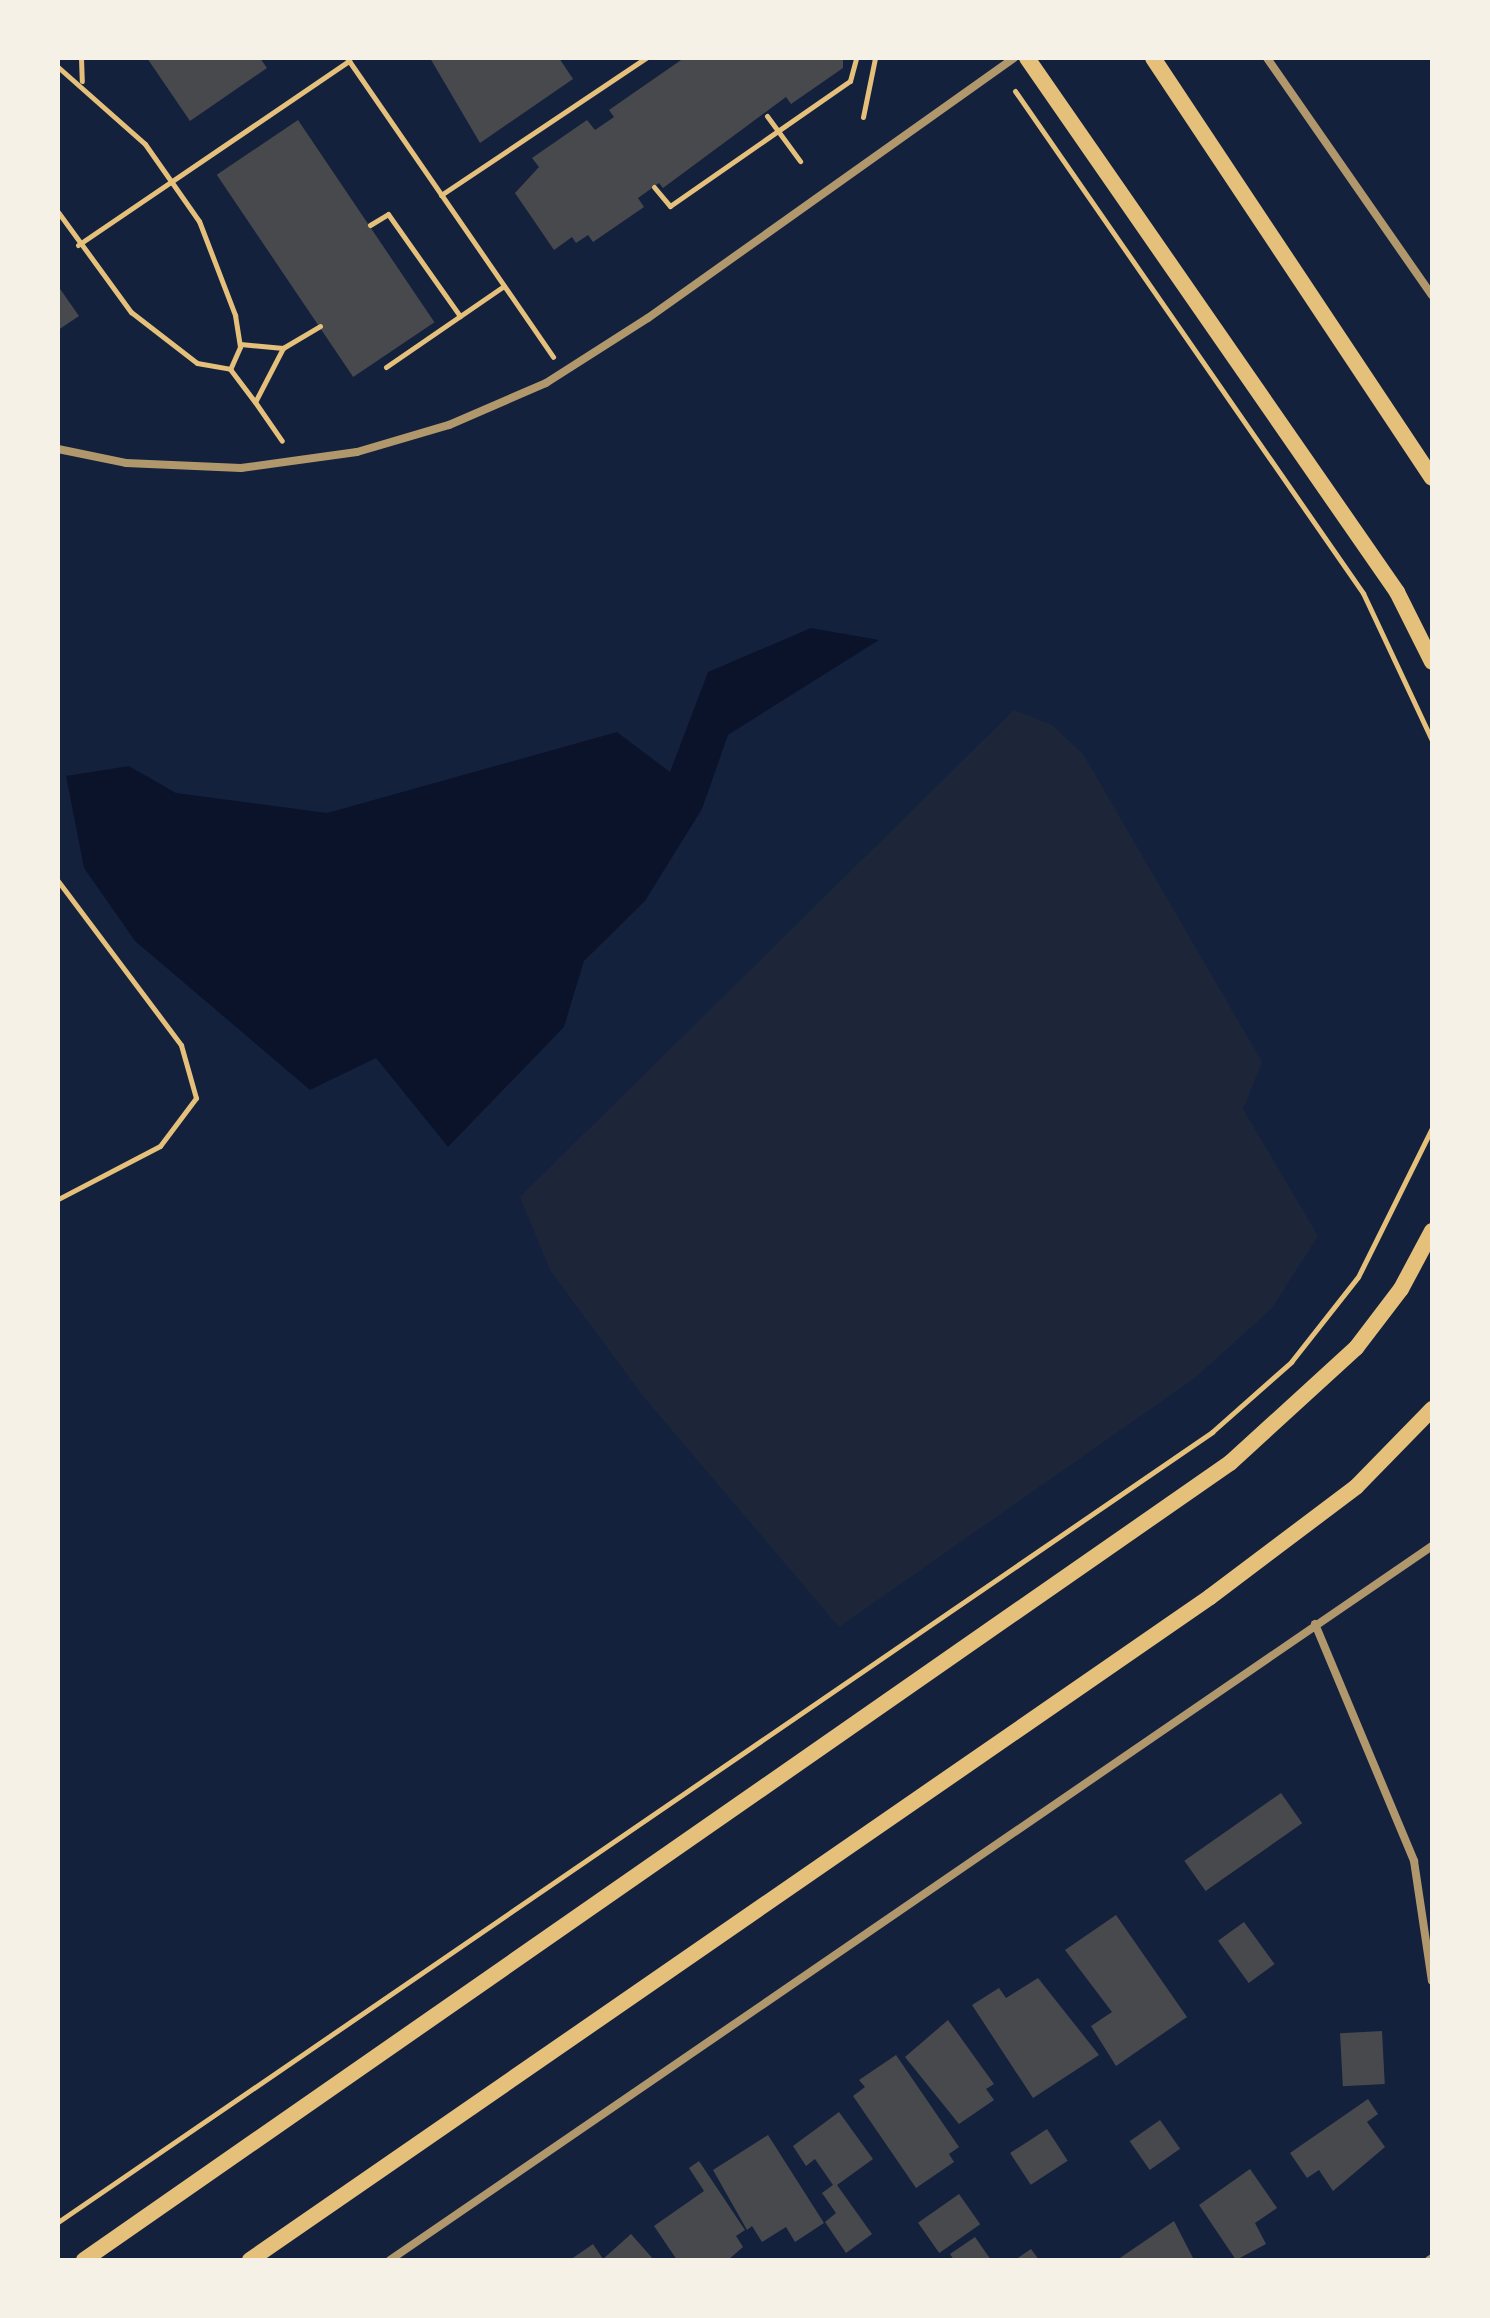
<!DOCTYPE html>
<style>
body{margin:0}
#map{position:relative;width:1490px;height:2318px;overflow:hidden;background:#14213d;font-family:Raleway,sans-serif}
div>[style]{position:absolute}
.green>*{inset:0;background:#1d2539}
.water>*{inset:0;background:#0b132b}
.building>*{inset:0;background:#48494c;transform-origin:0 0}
.path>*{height:5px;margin:-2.5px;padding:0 2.5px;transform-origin:2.5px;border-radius:2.5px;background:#e5c07b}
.minor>*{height:8px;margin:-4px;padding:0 4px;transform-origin:4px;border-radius:4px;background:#b1986c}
.secondary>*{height:16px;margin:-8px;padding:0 8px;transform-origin:8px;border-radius:8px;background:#e5c07b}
span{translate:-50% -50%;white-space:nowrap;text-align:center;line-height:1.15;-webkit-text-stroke:6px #f6f1e7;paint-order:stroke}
.frame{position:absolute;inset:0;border:60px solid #f6f1e7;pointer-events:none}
</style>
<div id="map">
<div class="green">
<div style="clip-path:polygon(1014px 710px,1052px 725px,1083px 754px,1262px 1062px,1243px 1109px,1318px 1236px,1272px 1308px,1196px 1377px,839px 1627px,643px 1396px,550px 1270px,520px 1197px)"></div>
</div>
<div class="water">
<div style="clip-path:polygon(811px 628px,879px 640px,728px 735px,702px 809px,645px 901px,584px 961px,564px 1027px,448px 1147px,376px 1058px,310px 1090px,135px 941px,84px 868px,66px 776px,129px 766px,176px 793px,327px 813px,617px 732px,670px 772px,708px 672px)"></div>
</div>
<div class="building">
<div style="clip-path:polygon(147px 58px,260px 58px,267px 68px,190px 121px)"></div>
<div style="clip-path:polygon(430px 58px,559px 58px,573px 79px,480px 143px)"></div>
<div style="clip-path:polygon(684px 58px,843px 58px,843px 68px,791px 104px,786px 97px,663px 188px,659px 183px,638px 198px,644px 207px,593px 242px,588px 235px,576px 243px,572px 237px,554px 250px,515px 193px,539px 167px,532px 158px,587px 120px,595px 130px,614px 117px,609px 110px)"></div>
<div style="left:298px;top:120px;width:244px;height:98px;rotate:56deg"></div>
<div style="clip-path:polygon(58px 286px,79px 316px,58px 330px)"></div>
<div style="left:1281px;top:1793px;width:37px;height:118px;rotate:55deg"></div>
<div style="clip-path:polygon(1116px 1915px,1187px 2017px,1116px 2066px,1091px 2026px,1112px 2012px,1065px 1950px)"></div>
<div style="left:1244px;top:1922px;width:52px;height:32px;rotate:54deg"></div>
<div style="clip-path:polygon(1038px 1978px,1099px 2055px,1033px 2098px,972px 2005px,999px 1988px,1006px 1998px)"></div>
<div style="clip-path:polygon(948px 2020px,994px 2084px,986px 2089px,994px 2100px,959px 2124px,905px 2057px)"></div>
<div style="left:1382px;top:2031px;width:53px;height:42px;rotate:87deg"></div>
<div style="clip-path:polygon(896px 2055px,959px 2147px,949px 2154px,954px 2162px,916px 2188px,853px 2096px,865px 2087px,859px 2080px)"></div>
<div style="clip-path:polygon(1368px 2099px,1378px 2114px,1367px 2122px,1385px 2147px,1333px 2191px,1319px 2170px,1307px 2178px,1290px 2153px)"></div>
<div style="clip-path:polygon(839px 2112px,873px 2159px,837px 2185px,872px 2234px,846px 2253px,825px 2222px,836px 2213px,822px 2193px,833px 2185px,815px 2159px,806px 2166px,793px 2146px)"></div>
<div style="left:1160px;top:2120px;width:35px;height:37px;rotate:55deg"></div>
<div style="left:1047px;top:2129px;width:38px;height:44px;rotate:57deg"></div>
<div style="clip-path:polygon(768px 2135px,824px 2223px,795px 2242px,786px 2227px,762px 2242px,752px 2226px,747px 2230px,713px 2170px)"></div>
<div style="clip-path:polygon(699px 2161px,745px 2230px,736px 2236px,743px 2247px,728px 2260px,677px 2260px,654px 2226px,704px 2191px,689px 2168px)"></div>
<div style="clip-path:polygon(1250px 2169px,1277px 2208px,1255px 2223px,1266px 2244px,1236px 2260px,1199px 2205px)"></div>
<div style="left:959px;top:2194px;width:37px;height:50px;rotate:55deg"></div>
<div style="clip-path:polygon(1174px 2221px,1194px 2260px,1117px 2260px)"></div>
<div style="clip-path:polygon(631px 2234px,654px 2260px,570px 2260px,593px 2244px,603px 2259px)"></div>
<div style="clip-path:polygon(975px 2237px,991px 2260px,954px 2260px,950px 2254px)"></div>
<div style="clip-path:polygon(1031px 2249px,1039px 2260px,1015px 2260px)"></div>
</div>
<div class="path">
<div style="left:81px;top:58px;width:23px;rotate:88deg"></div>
<div style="left:347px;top:58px;width:363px;rotate:55.4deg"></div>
<div style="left:58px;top:67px;width:116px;rotate:41.5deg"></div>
<div style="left:145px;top:144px;width:94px;rotate:55deg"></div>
<div style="left:199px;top:221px;width:101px;rotate:69deg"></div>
<div style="left:235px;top:315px;width:32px;rotate:81deg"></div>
<div style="left:240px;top:347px;width:24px;rotate:114deg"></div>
<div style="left:1015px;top:91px;width:611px;rotate:55.27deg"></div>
<div style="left:1363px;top:593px;width:162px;rotate:64.9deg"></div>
<div style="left:767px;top:116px;width:56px;rotate:53.7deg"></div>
<div style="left:863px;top:117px;width:60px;rotate:-78.5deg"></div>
<div style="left:654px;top:187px;width:25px;rotate:50deg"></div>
<div style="left:670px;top:206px;width:219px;rotate:-34.8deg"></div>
<div style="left:850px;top:81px;width:24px;rotate:-75deg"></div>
<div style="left:441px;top:195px;width:247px;rotate:-33.8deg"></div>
<div style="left:58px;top:212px;width:124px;rotate:53.9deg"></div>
<div style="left:131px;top:312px;width:83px;rotate:37.7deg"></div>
<div style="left:197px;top:363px;width:34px;rotate:10deg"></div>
<div style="left:230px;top:369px;width:41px;rotate:52.9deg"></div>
<div style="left:255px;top:402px;width:61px;rotate:-62.6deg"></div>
<div style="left:283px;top:348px;width:43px;rotate:-174.7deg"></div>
<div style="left:370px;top:225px;width:21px;rotate:-31deg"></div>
<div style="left:388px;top:214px;width:125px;rotate:54.8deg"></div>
<div style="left:78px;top:245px;width:328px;rotate:-34.2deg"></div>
<div style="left:283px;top:348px;width:43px;rotate:-30.7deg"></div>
<div style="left:386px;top:367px;width:143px;rotate:-34.5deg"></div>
<div style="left:255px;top:402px;width:47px;rotate:55.3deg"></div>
<div style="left:58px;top:881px;width:205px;rotate:53.1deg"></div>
<div style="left:181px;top:1045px;width:55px;rotate:74.2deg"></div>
<div style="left:196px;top:1098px;width:60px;rotate:126.9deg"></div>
<div style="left:160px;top:1146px;width:115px;rotate:152.5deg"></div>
<div style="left:58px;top:2222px;width:1399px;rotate:-34.39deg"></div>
<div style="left:1212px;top:1432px;width:106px;rotate:-41.5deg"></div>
<div style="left:1291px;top:1362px;width:108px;rotate:-51.8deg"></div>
<div style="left:1358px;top:1277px;width:166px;rotate:-63.6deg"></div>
</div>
<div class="minor">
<div style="left:1267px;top:58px;width:289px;rotate:55.2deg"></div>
<div style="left:58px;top:449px;width:69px;rotate:11.6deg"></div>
<div style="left:126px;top:463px;width:115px;rotate:2.5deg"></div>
<div style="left:241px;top:468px;width:117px;rotate:-7.9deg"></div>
<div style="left:357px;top:452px;width:96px;rotate:-16.4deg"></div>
<div style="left:449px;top:425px;width:106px;rotate:-23.4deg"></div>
<div style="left:546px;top:383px;width:121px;rotate:-32.5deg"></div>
<div style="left:648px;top:318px;width:449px;rotate:-35.4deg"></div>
<div style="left:1315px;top:1624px;width:257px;rotate:67.3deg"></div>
<div style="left:1414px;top:1861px;width:121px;rotate:81.5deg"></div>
<div style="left:390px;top:2260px;width:1263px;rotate:-34.42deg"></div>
<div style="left:1429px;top:2260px;width:4px;rotate:-34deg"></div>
</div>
<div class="secondary">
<div style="left:1027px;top:58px;width:650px;rotate:55.28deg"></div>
<div style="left:1397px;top:592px;width:78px;rotate:63.4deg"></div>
<div style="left:1153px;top:58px;width:504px;rotate:56.4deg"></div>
<div style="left:84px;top:2260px;width:1396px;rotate:-34.82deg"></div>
<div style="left:1230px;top:1463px;width:171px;rotate:-42.4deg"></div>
<div style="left:1356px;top:1348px;width:74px;rotate:-52.7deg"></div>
<div style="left:1401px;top:1289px;width:66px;rotate:-61.9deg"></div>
<div style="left:250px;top:2260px;width:1167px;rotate:-34.63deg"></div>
<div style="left:1210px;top:1597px;width:183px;rotate:-37deg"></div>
<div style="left:1356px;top:1487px;width:109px;rotate:-45.7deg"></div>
</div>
<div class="frame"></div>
</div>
